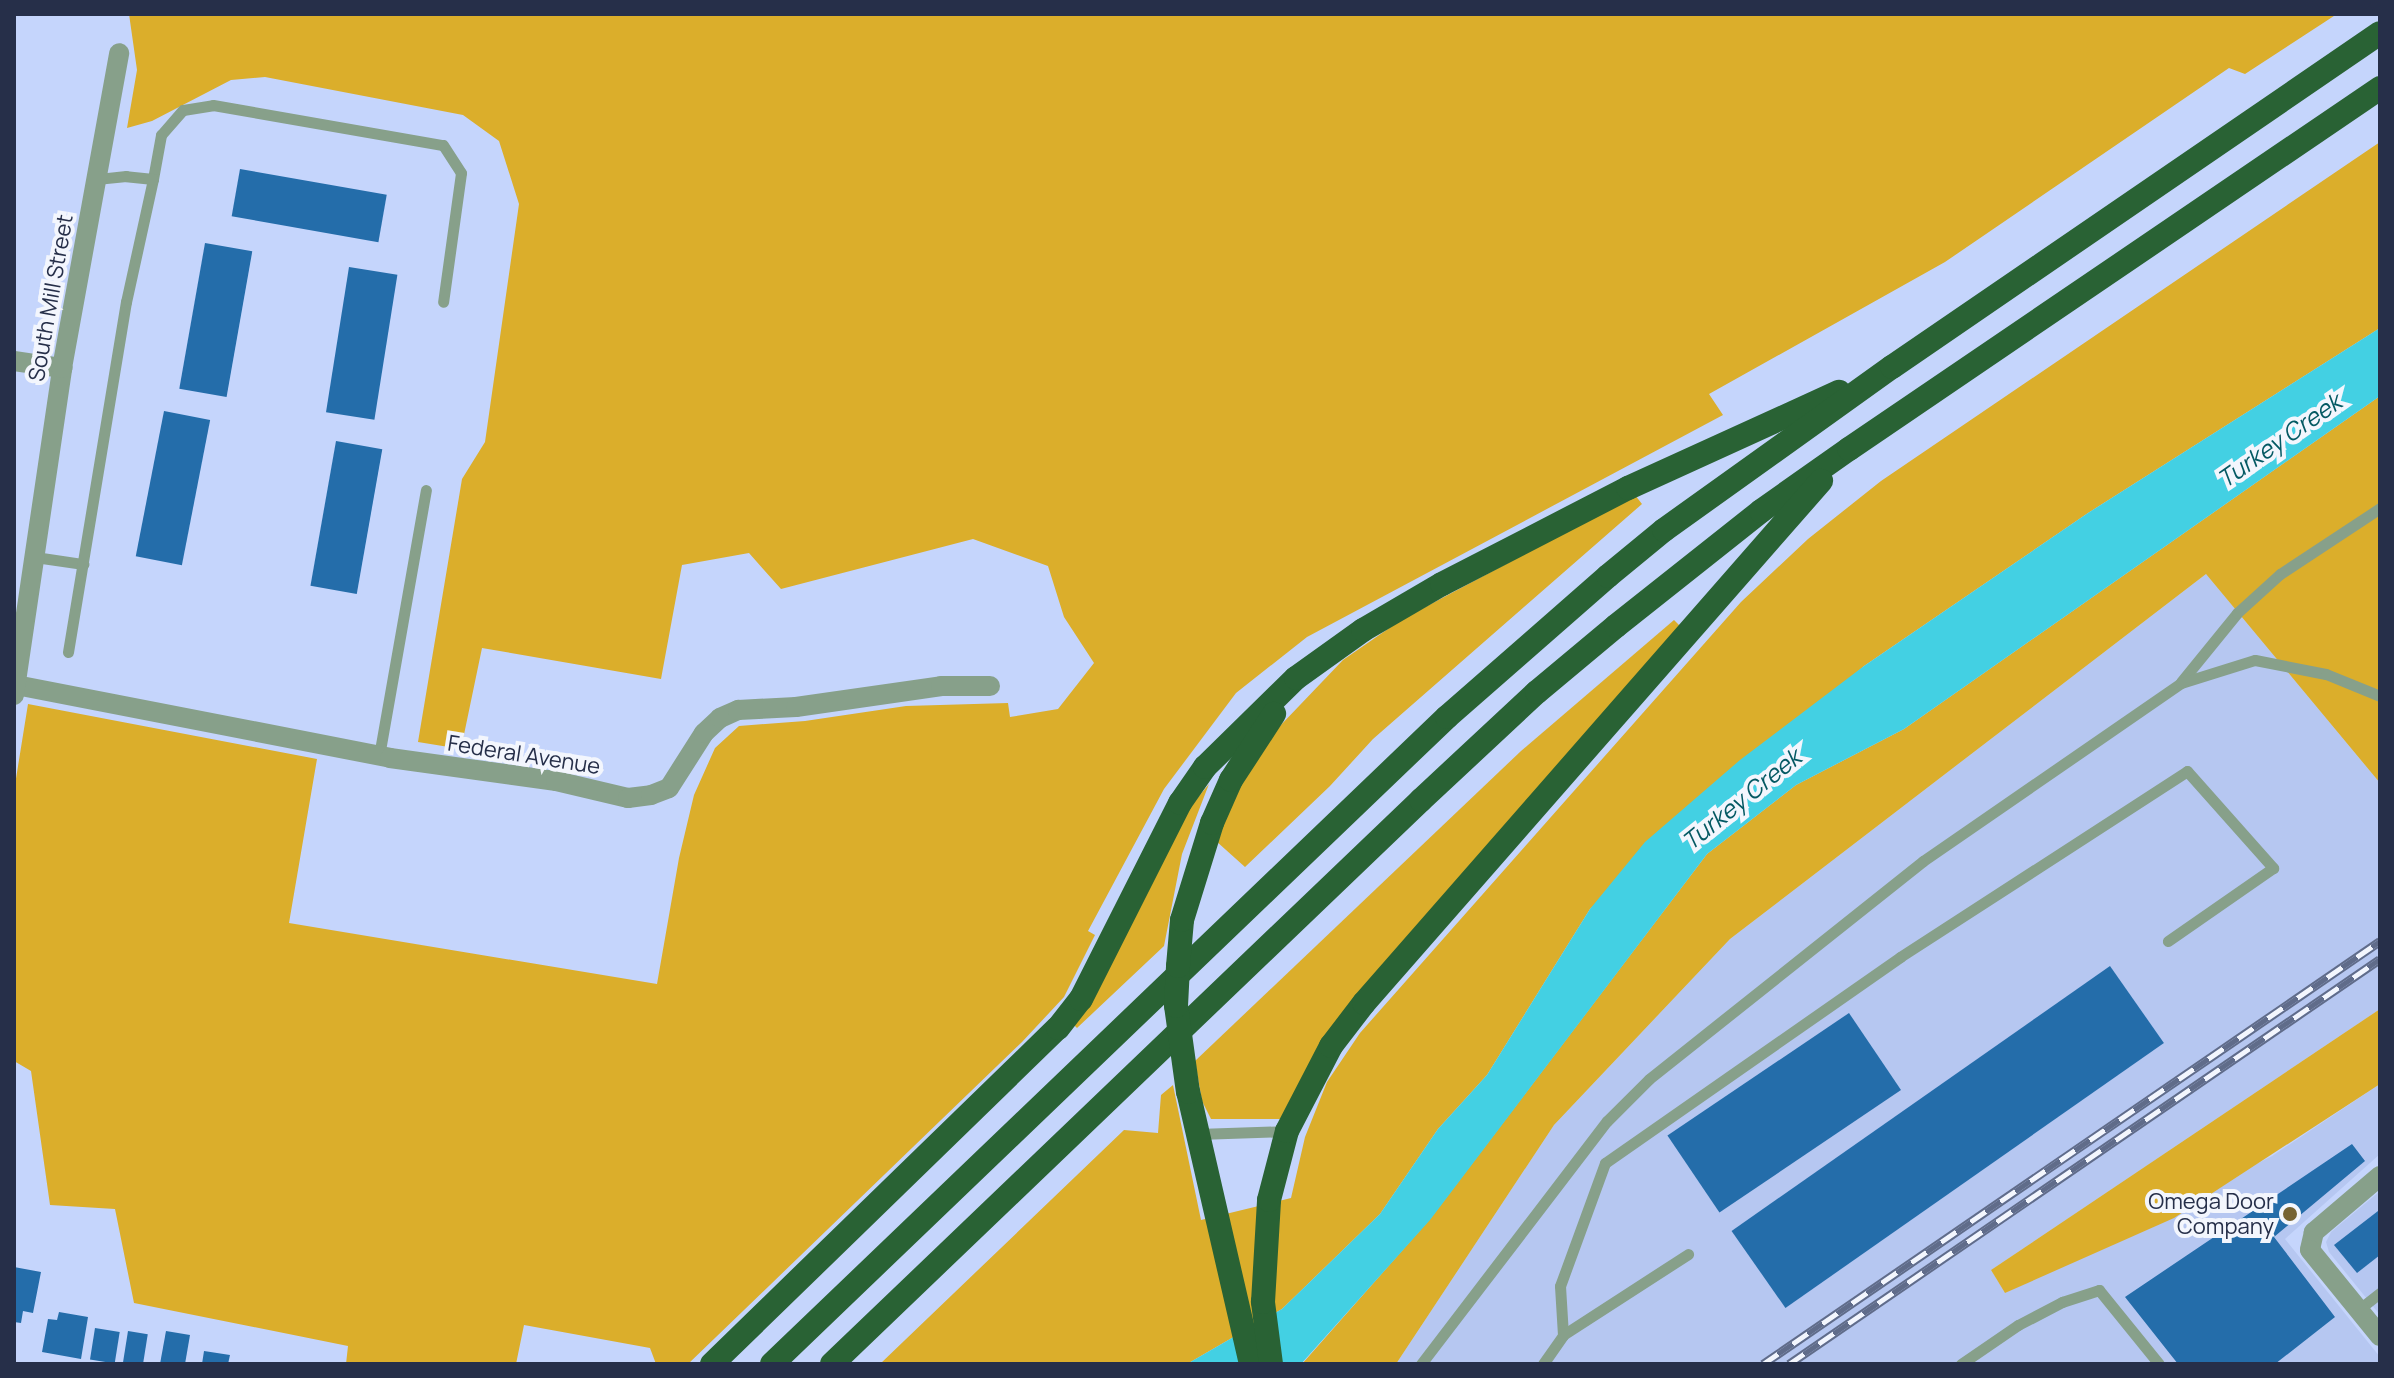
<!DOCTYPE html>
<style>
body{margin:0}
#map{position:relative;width:2394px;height:1378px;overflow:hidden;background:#c5d5fc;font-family:Manrope,sans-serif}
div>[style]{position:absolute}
.built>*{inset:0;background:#b6c7f1}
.green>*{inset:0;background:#dbae2b}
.water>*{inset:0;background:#43d0e3}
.building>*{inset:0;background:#246daa;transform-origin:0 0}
.service>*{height:11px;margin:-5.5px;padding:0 5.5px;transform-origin:5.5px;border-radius:5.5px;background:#87a08a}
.minor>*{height:20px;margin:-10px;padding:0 10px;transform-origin:10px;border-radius:10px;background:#87a08a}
.motorway>*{height:24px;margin:-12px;padding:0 12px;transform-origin:12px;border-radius:12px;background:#296234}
.rail>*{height:9px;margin-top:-4.5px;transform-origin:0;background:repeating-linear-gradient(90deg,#f3f6fd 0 18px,#606c8a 0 36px);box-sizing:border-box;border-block:2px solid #606c8a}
.dots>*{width:22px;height:22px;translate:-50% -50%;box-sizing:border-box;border:4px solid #f3f6fd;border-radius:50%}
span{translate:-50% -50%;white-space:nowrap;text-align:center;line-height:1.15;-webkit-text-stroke:8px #f3f6fd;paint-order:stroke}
.street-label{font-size:22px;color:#262f49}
.poi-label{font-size:22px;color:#262f49}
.right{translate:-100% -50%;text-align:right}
.water-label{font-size:24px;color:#045963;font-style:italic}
.frame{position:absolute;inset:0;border:16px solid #262f49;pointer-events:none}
</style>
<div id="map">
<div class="built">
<div style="clip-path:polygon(2206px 574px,2380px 783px,2380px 1009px,1991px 1270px,2005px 1293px,2272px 1156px,2380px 1084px,2380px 1154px,2285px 1239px,2380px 1357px,2380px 1364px,1396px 1364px,1554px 1125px,1730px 939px)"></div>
<div style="clip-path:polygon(2380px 1191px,2380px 1315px,2329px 1252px,2326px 1242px,2331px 1232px)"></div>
</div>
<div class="green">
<div style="clip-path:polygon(129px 14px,2337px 14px,2245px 74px,2229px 68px,1945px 262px,1709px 394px,1723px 415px,1307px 637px,1236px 693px,1164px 789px,1088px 931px,1095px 935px,1064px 997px,1022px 1042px,688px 1364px,656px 1364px,650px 1348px,524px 1325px,516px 1364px,346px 1364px,348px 1346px,134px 1303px,115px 1209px,50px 1205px,31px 1071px,14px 1061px,14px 791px,28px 704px,317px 759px,289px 923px,657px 984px,679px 858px,694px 795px,715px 748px,739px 726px,805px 721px,906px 706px,1008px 703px,1010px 717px,1058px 709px,1094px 663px,1064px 617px,1048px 566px,973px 539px,781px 589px,749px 553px,682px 565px,661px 679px,482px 648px,461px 749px,418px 742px,462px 479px,485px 442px,519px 204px,499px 141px,463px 115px,265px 77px,231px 80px,152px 121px,127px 128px,137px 70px)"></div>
<div style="clip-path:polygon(2380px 142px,2380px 328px,2088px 513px,1864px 666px,1590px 909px,1487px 1075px,1438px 1129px,1380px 1214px,1282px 1309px,1187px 1364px,880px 1364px,1124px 1130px,1158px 1133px,1161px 1095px,1173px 1085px,1201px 1220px,1291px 1198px,1305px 1137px,1327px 1082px,1360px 1033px,1741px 602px,1808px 539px,1881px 481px)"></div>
<div style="clip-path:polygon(2380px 396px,2380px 783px,2206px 574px,1730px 939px,1554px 1125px,1396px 1364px,1302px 1364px,1430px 1219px,1707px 854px,1796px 785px,1904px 729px)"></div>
<div style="clip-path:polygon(1635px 495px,1642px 504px,1373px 739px,1330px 786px,1245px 867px,1216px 841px,1240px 787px,1278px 728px,1343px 660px,1401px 620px)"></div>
<div style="clip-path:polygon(1674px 620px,1681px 627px,1280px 1119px,1211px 1119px,1202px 1101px,1195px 1061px,1521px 751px)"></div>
<div style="clip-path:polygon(1209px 784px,1182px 854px,1164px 946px,1077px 1028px,1074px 1025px,1190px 807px)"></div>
<div style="clip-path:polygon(2380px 1009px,2380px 1084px,2174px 1218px,2005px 1293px,1991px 1270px)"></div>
</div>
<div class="water">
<div style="clip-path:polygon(2380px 328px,2380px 396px,1904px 729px,1796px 785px,1707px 854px,1430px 1220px,1301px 1364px,1187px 1364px,1282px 1309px,1380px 1214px,1438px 1129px,1487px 1075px,1590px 909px,1645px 842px,1740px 760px,1864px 666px,2088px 513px)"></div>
</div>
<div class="building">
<div style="left:240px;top:169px;width:149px;height:48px;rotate:10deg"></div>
<div style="left:205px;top:243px;width:48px;height:148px;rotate:10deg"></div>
<div style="left:349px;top:267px;width:49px;height:147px;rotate:9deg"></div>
<div style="left:164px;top:411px;width:47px;height:148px;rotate:11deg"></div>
<div style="left:336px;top:441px;width:47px;height:147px;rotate:10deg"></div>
<div style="left:2110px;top:966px;width:94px;height:462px;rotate:55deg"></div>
<div style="left:1849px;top:1013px;width:93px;height:219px;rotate:56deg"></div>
<div style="clip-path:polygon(2352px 1144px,2365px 1161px,2274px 1237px,2335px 1317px,2275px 1364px,2178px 1364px,2125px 1297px)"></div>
<div style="clip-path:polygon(2378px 1211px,2380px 1255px,2357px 1273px,2334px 1245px)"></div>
<div style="clip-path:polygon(14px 1267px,41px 1272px,33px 1313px,23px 1311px,21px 1323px,14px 1322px)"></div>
<div style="clip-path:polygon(59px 1312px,88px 1317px,81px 1359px,42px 1352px,48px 1319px,57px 1320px)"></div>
<div style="left:95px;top:1328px;width:25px;height:32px;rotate:9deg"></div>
<div style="left:128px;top:1331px;width:20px;height:33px;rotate:9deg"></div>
<div style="clip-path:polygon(166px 1331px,190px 1335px,185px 1364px,160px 1364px)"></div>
<div style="clip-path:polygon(204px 1351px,230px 1355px,228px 1364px,202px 1364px)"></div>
</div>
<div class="service">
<div style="left:153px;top:179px;width:45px;rotate:-79.7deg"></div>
<div style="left:161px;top:135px;width:33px;rotate:-49deg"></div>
<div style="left:183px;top:110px;width:30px;rotate:-9deg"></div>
<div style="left:213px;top:105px;width:233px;rotate:9.9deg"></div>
<div style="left:443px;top:145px;width:33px;rotate:57deg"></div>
<div style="left:461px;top:173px;width:130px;rotate:97.9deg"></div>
<div style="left:35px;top:557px;width:49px;rotate:8.3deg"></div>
<div style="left:68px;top:652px;width:355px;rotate:-80.6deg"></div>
<div style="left:126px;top:302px;width:126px;rotate:-77.6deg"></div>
<div style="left:153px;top:179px;width:27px;rotate:-174deg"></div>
<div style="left:126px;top:176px;width:30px;rotate:174deg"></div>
<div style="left:2181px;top:682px;width:89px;rotate:-50.9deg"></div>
<div style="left:2237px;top:613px;width:58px;rotate:-42.2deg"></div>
<div style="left:2280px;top:574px;width:120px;rotate:-33.4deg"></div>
<div style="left:379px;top:756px;width:270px;rotate:-80deg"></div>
<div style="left:1198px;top:1134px;width:89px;rotate:-1.9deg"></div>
<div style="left:2358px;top:1310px;width:28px;rotate:-38deg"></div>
<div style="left:1563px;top:1335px;width:49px;rotate:-93.5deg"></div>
<div style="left:1560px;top:1286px;width:131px;rotate:-69.9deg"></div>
<div style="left:1605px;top:1163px;width:360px;rotate:-34.9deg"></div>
<div style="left:1900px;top:957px;width:342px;rotate:-32.9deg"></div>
<div style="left:2187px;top:771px;width:130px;rotate:48.4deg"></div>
<div style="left:2273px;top:868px;width:128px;rotate:145.2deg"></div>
<div style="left:1421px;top:1364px;width:306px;rotate:-52.6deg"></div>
<div style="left:1607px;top:1121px;width:59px;rotate:-45deg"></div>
<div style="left:1649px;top:1079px;width:350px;rotate:-38.5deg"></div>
<div style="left:1923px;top:861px;width:313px;rotate:-34.6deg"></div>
<div style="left:2181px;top:683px;width:77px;rotate:-17.3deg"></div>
<div style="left:2255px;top:660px;width:72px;rotate:11.2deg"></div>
<div style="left:2326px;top:674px;width:58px;rotate:22.2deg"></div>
<div style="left:1543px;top:1364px;width:35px;rotate:-55deg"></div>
<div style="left:1563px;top:1335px;width:149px;rotate:-32.9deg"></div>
<div style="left:1961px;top:1364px;width:69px;rotate:-34.4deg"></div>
<div style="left:2018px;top:1325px;width:50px;rotate:-27.6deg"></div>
<div style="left:2062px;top:1302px;width:39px;rotate:-18deg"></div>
<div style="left:2099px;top:1290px;width:95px;rotate:51deg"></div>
</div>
<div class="minor">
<div style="left:14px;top:361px;width:49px;rotate:8.3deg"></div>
<div style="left:16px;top:685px;width:381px;rotate:11deg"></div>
<div style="left:390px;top:758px;width:168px;rotate:7.9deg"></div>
<div style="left:556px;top:781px;width:74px;rotate:13.3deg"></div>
<div style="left:628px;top:798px;width:23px;rotate:-7deg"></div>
<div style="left:651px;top:795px;width:19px;rotate:-21deg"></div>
<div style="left:669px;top:788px;width:65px;rotate:-57.5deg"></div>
<div style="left:704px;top:733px;width:22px;rotate:-43deg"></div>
<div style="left:720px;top:718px;width:20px;rotate:-24deg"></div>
<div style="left:738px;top:710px;width:58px;rotate:-3deg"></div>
<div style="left:796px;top:707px;width:147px;rotate:-8.2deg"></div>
<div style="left:941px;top:686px;width:49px"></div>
<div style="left:14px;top:695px;width:331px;rotate:-81.6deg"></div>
<div style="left:62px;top:368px;width:320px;rotate:-79.7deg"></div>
<div style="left:2380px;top:1176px;width:87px;rotate:139.7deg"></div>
<div style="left:2314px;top:1232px;width:18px;rotate:103deg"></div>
<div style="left:2310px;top:1250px;width:111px;rotate:50.9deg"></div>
</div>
<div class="motorway">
<div style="left:712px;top:1364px;width:482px;rotate:-44.2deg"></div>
<div style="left:1058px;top:1028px;width:37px;rotate:-52deg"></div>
<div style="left:1081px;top:999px;width:220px;rotate:-63.2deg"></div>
<div style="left:1180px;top:803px;width:44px;rotate:-55.2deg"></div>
<div style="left:1205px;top:767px;width:127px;rotate:-44.4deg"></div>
<div style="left:1296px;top:678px;width:82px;rotate:-35.6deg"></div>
<div style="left:1363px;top:630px;width:91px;rotate:-30.2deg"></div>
<div style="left:1442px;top:584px;width:209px;rotate:-27.3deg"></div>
<div style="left:1628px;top:488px;width:232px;rotate:-24.5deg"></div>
<div style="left:772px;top:1364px;width:935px;rotate:-43.79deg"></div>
<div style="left:1447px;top:717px;width:214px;rotate:-41.2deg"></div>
<div style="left:1608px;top:576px;width:72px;rotate:-39.4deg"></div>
<div style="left:1664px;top:530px;width:280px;rotate:-35.6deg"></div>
<div style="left:1892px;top:367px;width:591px;rotate:-34.39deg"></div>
<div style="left:832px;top:1364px;width:815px;rotate:-43.76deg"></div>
<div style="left:1421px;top:800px;width:158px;rotate:-43deg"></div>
<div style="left:1537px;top:692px;width:103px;rotate:-39.9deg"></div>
<div style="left:1616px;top:626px;width:185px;rotate:-38.4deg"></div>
<div style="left:1761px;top:511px;width:108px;rotate:-35.2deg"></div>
<div style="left:1849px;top:449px;width:642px;rotate:-34.21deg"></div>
<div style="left:1251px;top:1364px;width:279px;rotate:-103deg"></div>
<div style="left:1188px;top:1092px;width:87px;rotate:-97.9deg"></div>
<div style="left:1176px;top:1006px;width:40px;rotate:-87.1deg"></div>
<div style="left:1178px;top:966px;width:46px;rotate:-85deg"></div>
<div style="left:1182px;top:920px;width:102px;rotate:-72.8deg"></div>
<div style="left:1212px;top:823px;width:47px;rotate:-66.2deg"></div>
<div style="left:1231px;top:780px;width:79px;rotate:-56.9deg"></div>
<div style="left:1271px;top:1364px;width:63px;rotate:-97.4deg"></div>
<div style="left:1263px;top:1302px;width:102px;rotate:-86.6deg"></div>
<div style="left:1269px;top:1200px;width:71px;rotate:-75.4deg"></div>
<div style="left:1287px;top:1131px;width:96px;rotate:-62.6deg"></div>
<div style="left:1331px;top:1046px;width:54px;rotate:-52.5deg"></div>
<div style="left:1364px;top:1003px;width:694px;rotate:-48.8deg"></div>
</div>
<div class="rail">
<div style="left:1763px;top:1364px;width:748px;rotate:-34.43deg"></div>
<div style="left:1789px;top:1364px;width:716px;rotate:-34.42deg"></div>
</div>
<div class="dots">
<div style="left:2290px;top:1214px;background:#766332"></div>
</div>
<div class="street-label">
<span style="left:51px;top:298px;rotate:-80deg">South Mill Street</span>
<span style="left:524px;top:755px;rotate:9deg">Federal Avenue</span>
</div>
<div class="poi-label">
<span class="right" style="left:2274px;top:1214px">Omega Door<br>Company</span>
</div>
<div class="water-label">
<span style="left:2279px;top:440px;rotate:-35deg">Turkey Creek</span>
<span style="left:1741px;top:799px;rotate:-39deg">Turkey Creek</span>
</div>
<div class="frame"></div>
</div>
